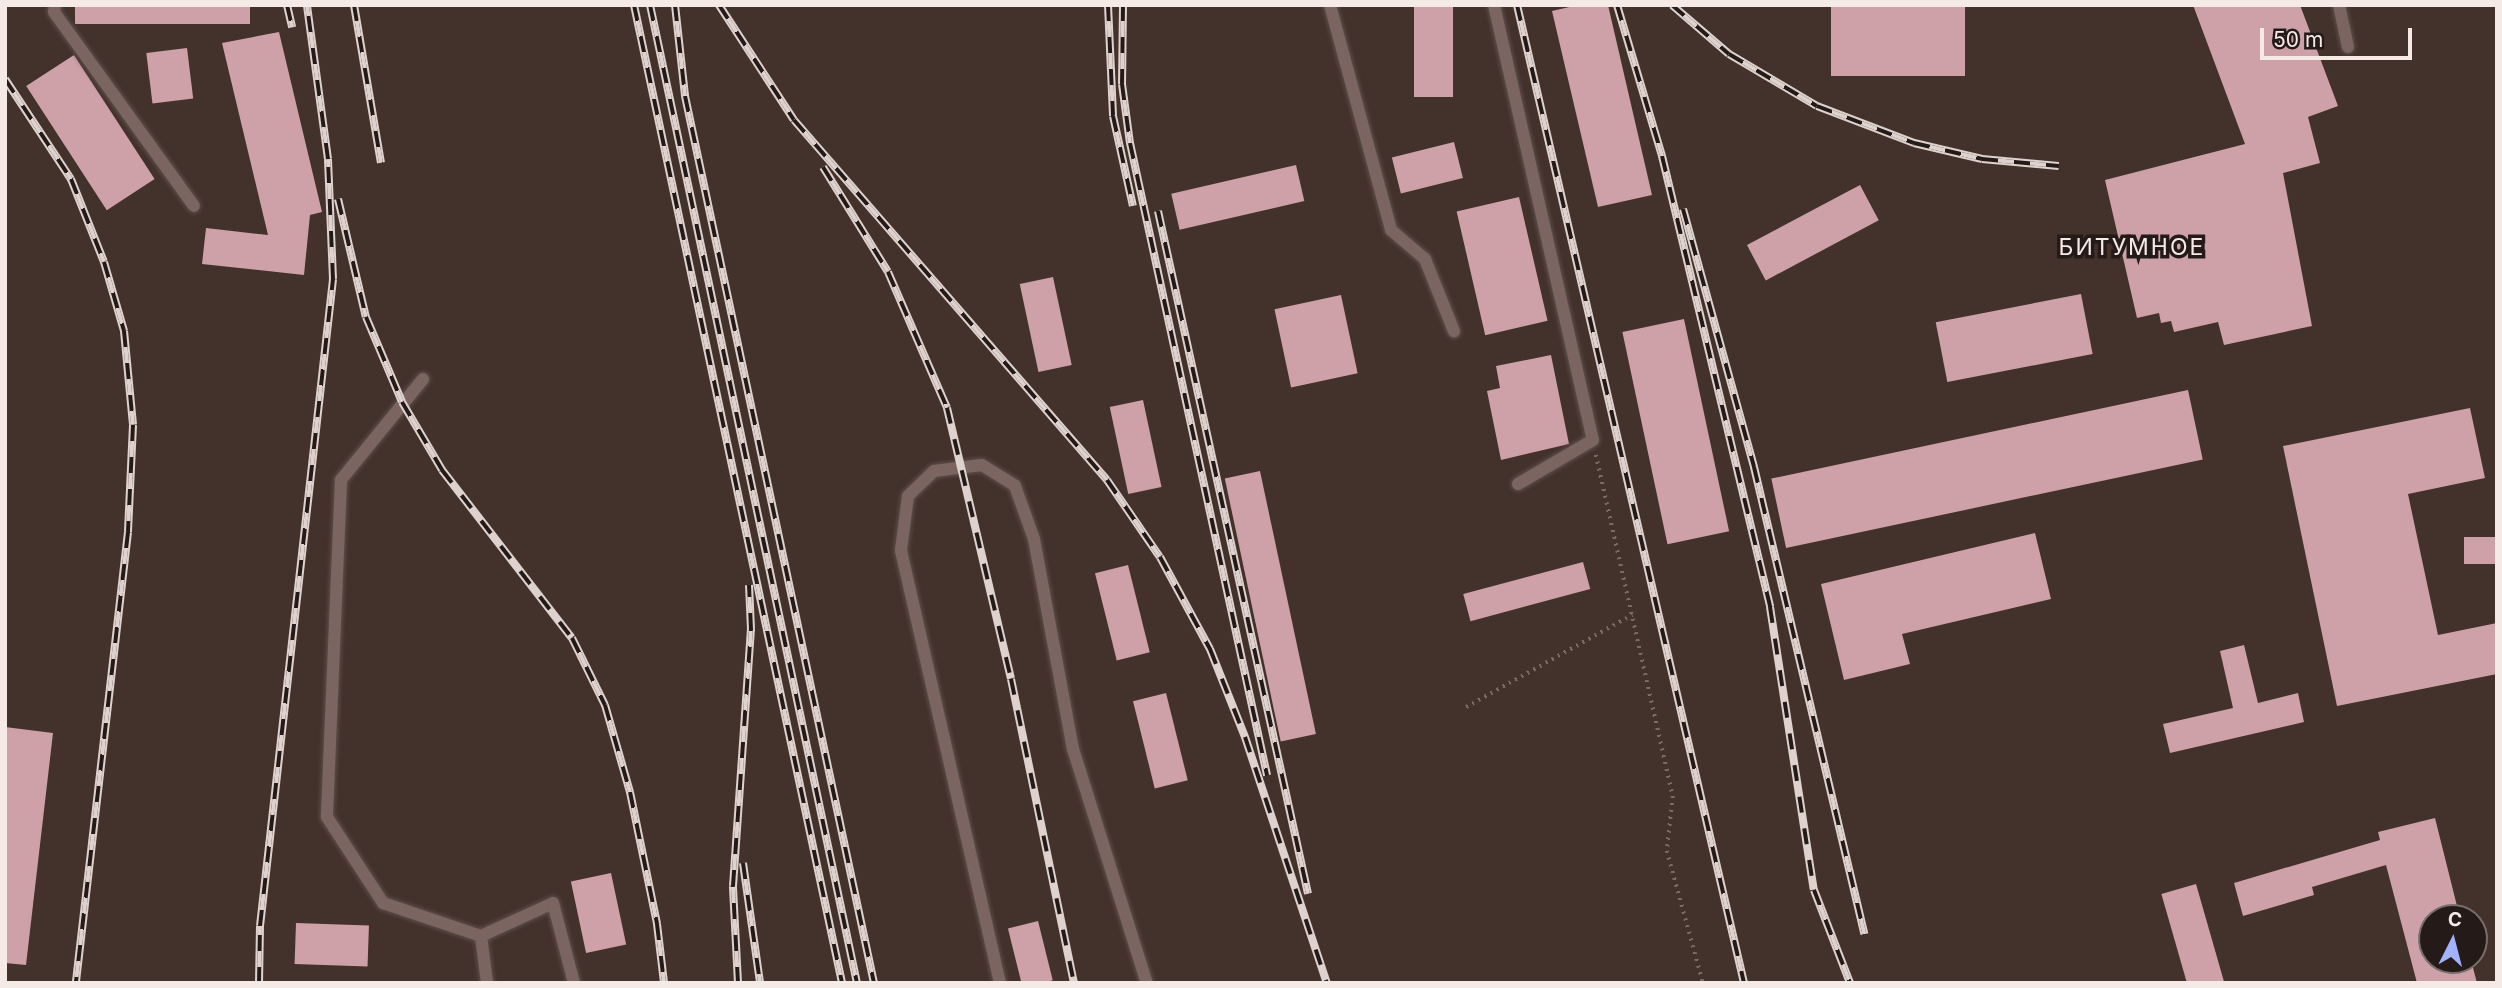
<!DOCTYPE html>
<meta charset="utf-8">
<style>
body{margin:0}
#map{position:relative;width:2502px;height:988px;overflow:hidden;background:#43312c;font-family:Inter,sans-serif}
div>[style]{position:absolute}
.building>*{inset:0;background:#cda1a7;transform-origin:0 0}
.path>*{height:3.5px;margin-top:-1.75px;transform-origin:0;background:repeating-linear-gradient(90deg,#7b6b67 0 2px,transparent 0 7px)}
.roads{filter:drop-shadow(0 0 2px #5e4f4c) drop-shadow(0 0 2px #5e4f4c)}
.lane>*{height:12px;margin:-6px;padding:0 6px;transform-origin:6px;border-radius:6px;background:#7a6560}
.rail>*{height:8px;margin-top:-4px;transform-origin:0;background:repeating-linear-gradient(90deg,#241b19 0 16px,#ded2ce 0 32px);box-sizing:border-box;border-block:2px solid #ded2ce}
span{translate:-50% -50%;white-space:nowrap;text-align:center;line-height:1.15;-webkit-text-stroke:7px #241b19;paint-order:stroke}
.quarter-label{font-size:23px;color:#f6eae7;letter-spacing:2px}
.frame{position:absolute;inset:0;border:7px solid #f6eae7;pointer-events:none}
.north{position:absolute;left:2418px;top:904px;width:70px;height:70px;box-sizing:border-box;background:#241b19;border:2px solid #786e6b;border-radius:50%;rotate:6deg;font-size:19px;font-weight:700;line-height:28px;text-align:center;color:#f6eae7}
.north::after{content:'';display:block;margin:auto;width:24px;height:32px;background:#a3b2fd;clip-path:polygon(50% 0,100% 100%,50% 72%,0 100%)}
.scale{position:absolute;left:2260px;top:28px;width:152px;height:32px;box-sizing:border-box;border:4px solid #f6eae7;border-top:0;padding-left:9px;font-size:21px;line-height:24px;white-space:nowrap;color:#f6eae7;-webkit-text-stroke:5px #241b19;paint-order:stroke}
</style>
<div id="map">
<div class="building">
<div style="left:75px;top:5px;width:175px;height:19px"></div>
<div style="left:1414px;top:5px;width:39px;height:92px"></div>
<div style="clip-path:polygon(1578px 5px,1608px 5px,1652px 195px,1598px 207px,1552px 11px)"></div>
<div style="left:1831px;top:5px;width:134px;height:71px"></div>
<div style="clip-path:polygon(2193px 5px,2300px 5px,2338px 106px,2308px 117px,2320px 163px,2283px 173px,2312px 326px,2224px 345px,2218px 322px,2174px 332px,2171px 321px,2161px 323px,2159px 313px,2137px 318px,2105px 180px,2245px 144px)"></div>
<div style="clip-path:polygon(279px 32px,322px 212px,310px 215px,304px 275px,202px 264px,206px 228px,268px 235px,222px 43px)"></div>
<div style="left:187px;top:48px;width:51px;height:41px;rotate:83deg"></div>
<div style="left:74px;top:55px;width:148px;height:57px;rotate:57deg"></div>
<div style="left:1454px;top:142px;width:37px;height:64px;rotate:76deg"></div>
<div style="left:1296px;top:165px;width:37px;height:128px;rotate:77deg"></div>
<div style="left:1860px;top:185px;width:40px;height:128px;rotate:62deg"></div>
<div style="left:1519px;top:197px;width:127px;height:64px;rotate:77deg"></div>
<div style="left:1053px;top:277px;width:90px;height:34px;rotate:78deg"></div>
<div style="left:2081px;top:294px;width:61px;height:148px;rotate:79deg"></div>
<div style="left:1341px;top:295px;width:80px;height:68px;rotate:78deg"></div>
<div style="left:1684px;top:319px;width:217px;height:63px;rotate:78deg"></div>
<div style="clip-path:polygon(1551px 355px,1569px 444px,1501px 460px,1487px 391px,1500px 388px,1496px 366px)"></div>
<div style="left:2188px;top:390px;width:71px;height:426px;rotate:78deg"></div>
<div style="left:1143px;top:400px;width:89px;height:34px;rotate:78deg"></div>
<div style="clip-path:polygon(2470px 408px,2485px 478px,2408px 494px,2438px 635px,2497px 623px,2497px 674px,2337px 706px,2283px 446px)"></div>
<div style="left:1260px;top:471px;width:269px;height:36px;rotate:78deg"></div>
<div style="clip-path:polygon(2035px 533px,2051px 599px,1902px 634px,1910px 664px,1844px 680px,1821px 584px)"></div>
<div style="left:2497px;top:537px;width:27px;height:33px;rotate:90deg"></div>
<div style="left:1583px;top:562px;width:28px;height:124px;rotate:75deg"></div>
<div style="left:1128px;top:565px;width:90px;height:34px;rotate:76deg"></div>
<div style="clip-path:polygon(2244px 645px,2258px 703px,2298px 693px,2304px 722px,2170px 753px,2163px 724px,2233px 708px,2220px 651px)"></div>
<div style="left:1166px;top:693px;width:90px;height:34px;rotate:76deg"></div>
<div style="clip-path:polygon(5px 727px,53px 733px,26px 965px,5px 963px)"></div>
<div style="clip-path:polygon(2435px 818px,2460px 918px,2432px 918px,2432px 960px,2471px 960px,2477px 983px,2417px 983px,2386px 865px,2312px 887px,2314px 895px,2243px 916px,2234px 883px,2380px 840px,2378px 832px)"></div>
<div style="left:611px;top:873px;width:73px;height:41px;rotate:78deg"></div>
<div style="left:2196px;top:884px;width:103px;height:36px;rotate:74deg"></div>
<div style="left:1038px;top:921px;width:61px;height:31px;rotate:76deg"></div>
<div style="left:296px;top:923px;width:73px;height:41px;rotate:2deg"></div>
</div>
<div class="path">
<div style="left:1596px;top:455px;width:350px;rotate:77.3deg"></div>
<div style="left:1673px;top:796px;width:55px;rotate:96.2deg"></div>
<div style="left:1667px;top:851px;width:137px;rotate:74.7deg"></div>
<div style="left:1466px;top:707px;width:190px;rotate:-29deg"></div>
</div>
<div class="roads">
<div class="lane">
<div style="left:55px;top:5px;width:7px;rotate:98deg"></div>
<div style="left:54px;top:12px;width:239px;rotate:54.2deg"></div>
<div style="left:1330px;top:5px;width:233px;rotate:74.8deg"></div>
<div style="left:1391px;top:230px;width:45px;rotate:40.5deg"></div>
<div style="left:1425px;top:259px;width:78px;rotate:68.1deg"></div>
<div style="left:1494px;top:5px;width:446px;rotate:77.2deg"></div>
<div style="left:1593px;top:440px;width:87px;rotate:149.6deg"></div>
<div style="left:2339px;top:5px;width:43px;rotate:77.9deg"></div>
<div style="left:423px;top:379px;width:130px;rotate:129.1deg"></div>
<div style="left:341px;top:480px;width:337px;rotate:92.4deg"></div>
<div style="left:327px;top:817px;width:103px;rotate:56.9deg"></div>
<div style="left:383px;top:903px;width:103px;rotate:18.6deg"></div>
<div style="left:481px;top:936px;width:47px;rotate:82.7deg"></div>
<div style="left:481px;top:936px;width:79px;rotate:-24.6deg"></div>
<div style="left:553px;top:903px;width:83px;rotate:75.3deg"></div>
<div style="left:1000px;top:983px;width:444px;rotate:-102.9deg"></div>
<div style="left:901px;top:550px;width:54px;rotate:-82.6deg"></div>
<div style="left:908px;top:496px;width:36px;rotate:-44deg"></div>
<div style="left:934px;top:471px;width:48px;rotate:-7.1deg"></div>
<div style="left:982px;top:465px;width:39px;rotate:32deg"></div>
<div style="left:1015px;top:486px;width:56px;rotate:70.3deg"></div>
<div style="left:1034px;top:539px;width:214px;rotate:79.5deg"></div>
<div style="left:1073px;top:749px;width:245px;rotate:72.5deg"></div>
</div>
</div>
<div class="rail">
<div style="left:287px;top:5px;width:23px;rotate:77deg"></div>
<div style="left:354px;top:5px;width:160px;rotate:80.3deg"></div>
<div style="left:634px;top:5px;width:1000px;rotate:77.99deg"></div>
<div style="left:650px;top:5px;width:1000px;rotate:78.05deg"></div>
<div style="left:675px;top:5px;width:92px;rotate:83.7deg"></div>
<div style="left:685px;top:96px;width:907px;rotate:77.97deg"></div>
<div style="left:719px;top:5px;width:137px;rotate:56.9deg"></div>
<div style="left:794px;top:120px;width:477px;rotate:49deg"></div>
<div style="left:1107px;top:480px;width:93px;rotate:55.5deg"></div>
<div style="left:1160px;top:557px;width:105px;rotate:61.5deg"></div>
<div style="left:1210px;top:649px;width:95px;rotate:68.3deg"></div>
<div style="left:1245px;top:737px;width:259px;rotate:71.6deg"></div>
<div style="left:1108px;top:5px;width:111px;rotate:87.4deg"></div>
<div style="left:1113px;top:116px;width:92px;rotate:77.5deg"></div>
<div style="left:1123px;top:5px;width:79px;rotate:90.7deg"></div>
<div style="left:1122px;top:84px;width:60px;rotate:82.3deg"></div>
<div style="left:1130px;top:143px;width:647px;rotate:77.77deg"></div>
<div style="left:1517px;top:5px;width:1004px;rotate:76.93deg"></div>
<div style="left:1617px;top:5px;width:158px;rotate:73.4deg"></div>
<div style="left:1662px;top:156px;width:464px;rotate:76.5deg"></div>
<div style="left:1770px;top:607px;width:286px;rotate:81.2deg"></div>
<div style="left:1814px;top:890px;width:100px;rotate:68.8deg"></div>
<div style="left:1672px;top:5px;width:75px;rotate:40.7deg"></div>
<div style="left:1729px;top:54px;width:102px;rotate:30.6deg"></div>
<div style="left:1817px;top:106px;width:104px;rotate:20.9deg"></div>
<div style="left:1914px;top:143px;width:70px;rotate:13.2deg"></div>
<div style="left:1982px;top:159px;width:77px;rotate:5.2deg"></div>
<div style="left:5px;top:79px;width:120px;rotate:56.6deg"></div>
<div style="left:71px;top:179px;width:89px;rotate:68.3deg"></div>
<div style="left:104px;top:262px;width:72px;rotate:73.8deg"></div>
<div style="left:124px;top:331px;width:94px;rotate:84.5deg"></div>
<div style="left:133px;top:425px;width:107px;rotate:92.7deg"></div>
<div style="left:128px;top:532px;width:454px;rotate:96.6deg"></div>
<div style="left:823px;top:167px;width:123px;rotate:58.2deg"></div>
<div style="left:888px;top:272px;width:148px;rotate:66.5deg"></div>
<div style="left:947px;top:408px;width:278px;rotate:76.7deg"></div>
<div style="left:1011px;top:679px;width:310px;rotate:78.3deg"></div>
<div style="left:338px;top:199px;width:121px;rotate:76.7deg"></div>
<div style="left:366px;top:317px;width:92px;rotate:67deg"></div>
<div style="left:402px;top:402px;width:79px;rotate:59.5deg"></div>
<div style="left:442px;top:470px;width:212px;rotate:52.3deg"></div>
<div style="left:572px;top:638px;width:75px;rotate:63.8deg"></div>
<div style="left:605px;top:705px;width:91px;rotate:74deg"></div>
<div style="left:630px;top:792px;width:135px;rotate:78.4deg"></div>
<div style="left:657px;top:924px;width:59px;rotate:83.2deg"></div>
<div style="left:1683px;top:209px;width:268px;rotate:74.6deg"></div>
<div style="left:1754px;top:467px;width:480px;rotate:76.7deg"></div>
<div style="left:1158px;top:211px;width:699px;rotate:77.61deg"></div>
<div style="left:743px;top:863px;width:121px;rotate:81.9deg"></div>
<div style="left:259px;top:983px;width:57px;rotate:-89deg"></div>
<div style="left:260px;top:926px;width:651px;rotate:-83.56deg"></div>
<div style="left:333px;top:279px;width:120px;rotate:-92.4deg"></div>
<div style="left:328px;top:159px;width:155px;rotate:-97.8deg"></div>
<div style="left:738px;top:983px;width:97px;rotate:-93deg"></div>
<div style="left:733px;top:886px;width:258px;rotate:-86deg"></div>
<div style="left:751px;top:629px;width:44px;rotate:-92.6deg"></div>
</div>
<div class="quarter-label">
<span style="left:2132px;top:247px">БИТУМНОЕ</span>
</div>
<div class="frame"></div>
<div class="north">С</div>
<div class="scale">50 m</div>
</div>
